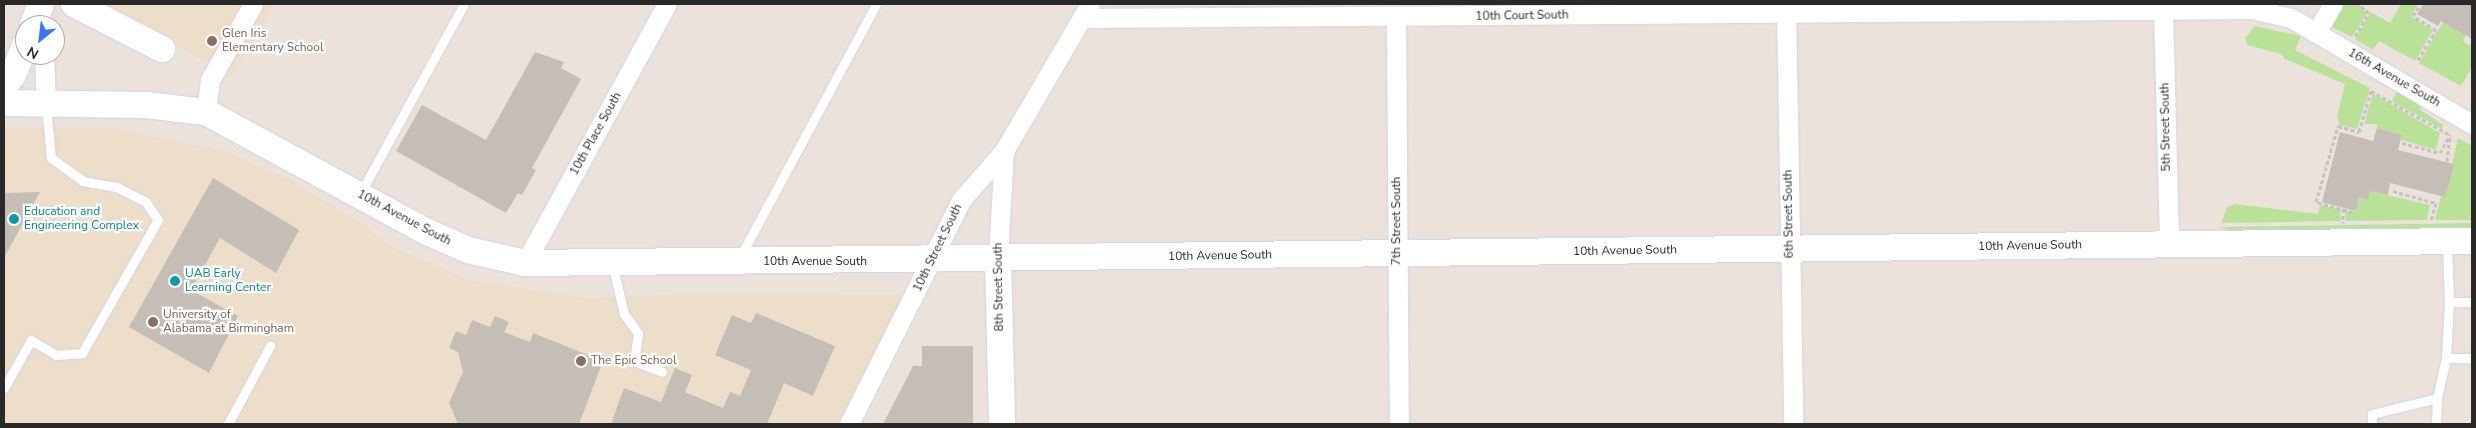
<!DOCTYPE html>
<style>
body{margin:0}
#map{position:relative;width:2476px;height:428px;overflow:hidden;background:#ebe2db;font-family:"Nunito Sans",sans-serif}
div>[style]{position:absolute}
.education>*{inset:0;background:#eddeca}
.green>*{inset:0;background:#b9e298}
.building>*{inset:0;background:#c4beb7}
.path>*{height:3px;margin-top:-1.5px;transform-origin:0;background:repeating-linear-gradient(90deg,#c3c3c3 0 4px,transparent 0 6.5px)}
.roads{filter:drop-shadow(0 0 1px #d0d6e2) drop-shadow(0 0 1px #d0d6e2)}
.lane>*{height:9px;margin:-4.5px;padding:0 4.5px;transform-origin:4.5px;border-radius:4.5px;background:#fff}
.street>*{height:19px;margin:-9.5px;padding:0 9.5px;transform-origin:9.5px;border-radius:9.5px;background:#fff}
.secondary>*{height:26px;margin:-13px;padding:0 13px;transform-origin:13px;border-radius:13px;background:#fff}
.dots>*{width:14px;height:14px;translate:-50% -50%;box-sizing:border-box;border:2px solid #fff;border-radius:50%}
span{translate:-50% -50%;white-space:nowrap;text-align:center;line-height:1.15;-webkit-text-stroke:4.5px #fff;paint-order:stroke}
.street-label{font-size:12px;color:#292929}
.education-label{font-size:12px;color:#785e54}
.left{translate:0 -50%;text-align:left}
.culture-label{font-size:12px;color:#0d838f}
.frame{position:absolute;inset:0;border:5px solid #292929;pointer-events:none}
.north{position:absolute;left:15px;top:15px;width:50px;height:50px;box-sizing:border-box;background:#fff;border:1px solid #a9a9a9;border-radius:50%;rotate:209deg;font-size:14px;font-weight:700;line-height:20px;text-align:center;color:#292929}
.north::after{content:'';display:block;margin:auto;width:18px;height:22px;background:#3c74f7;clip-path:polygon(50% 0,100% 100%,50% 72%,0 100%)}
</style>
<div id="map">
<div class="education">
<div style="clip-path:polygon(107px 4px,275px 4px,232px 78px)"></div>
<div style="clip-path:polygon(4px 128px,113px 128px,228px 152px,294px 182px,357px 220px,389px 245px,468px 280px,588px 298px,688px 294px,915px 295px,849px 424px,4px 424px)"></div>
</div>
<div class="green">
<div style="clip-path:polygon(2337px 4px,2357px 4px,2367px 13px,2352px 37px,2328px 25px)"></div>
<div style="clip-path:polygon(2401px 4px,2418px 4px,2411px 17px,2433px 30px,2415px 61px,2379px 41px,2373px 50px,2355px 39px,2371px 12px,2390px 23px)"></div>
<div style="clip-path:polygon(2443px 22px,2466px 35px,2463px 41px,2472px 46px,2472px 67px,2461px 86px,2419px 63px)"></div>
<div style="clip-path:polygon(2255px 26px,2301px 36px,2295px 50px,2370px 88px,2357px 129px,2340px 125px,2337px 117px,2345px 84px,2285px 59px,2281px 54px,2247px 45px,2245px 38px)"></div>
<div style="clip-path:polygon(2399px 88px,2423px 102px,2419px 109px,2443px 125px,2442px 129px,2392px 101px)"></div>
<div style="clip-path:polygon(2373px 94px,2440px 133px,2436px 150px,2401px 140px,2402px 135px,2377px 128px,2377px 124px,2364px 124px)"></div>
<div style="clip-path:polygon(2458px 138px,2472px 146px,2472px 220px,2435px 220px,2441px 196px,2445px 196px)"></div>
<div style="clip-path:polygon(2370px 191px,2430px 205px,2427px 220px,2346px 221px,2345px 211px,2356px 211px,2359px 197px,2368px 199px)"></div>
<div style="clip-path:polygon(2235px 204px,2318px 214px,2320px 205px,2340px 210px,2341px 221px,2221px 223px,2228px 206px)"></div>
<div style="clip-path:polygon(2472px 223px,2472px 229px,2229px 231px,2221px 227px)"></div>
</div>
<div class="building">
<div style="clip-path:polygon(2423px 4px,2472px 4px,2472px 39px,2441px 21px,2438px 26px,2417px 14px)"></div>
<div style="clip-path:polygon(535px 52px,564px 62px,561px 68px,581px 79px,532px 168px,536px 170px,522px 195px,518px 193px,506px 213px,396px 151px,422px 105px,486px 140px)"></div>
<div style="clip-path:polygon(2377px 128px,2402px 135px,2398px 150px,2454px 164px,2445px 197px,2390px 183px,2388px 195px,2370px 191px,2368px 200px,2359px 197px,2356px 211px,2322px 202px,2340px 132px,2373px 141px)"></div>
<div style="clip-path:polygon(213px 178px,299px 230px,276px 273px,220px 238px,191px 290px,238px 316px,209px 373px,129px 327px)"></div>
<div style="clip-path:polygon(40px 192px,4px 258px,4px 193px)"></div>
<div style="clip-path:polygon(756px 313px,835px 346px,813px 396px,784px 383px,767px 424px,611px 424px,624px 388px,661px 402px,675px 368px,692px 375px,685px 392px,723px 408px,730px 392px,740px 396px,751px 370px,715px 355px,732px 315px,751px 323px)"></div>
<div style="clip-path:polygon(495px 316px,509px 322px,504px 332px,530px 342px,533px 333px,603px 361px,579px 424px,458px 424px,449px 403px,463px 372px,458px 352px,449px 348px,456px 331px,466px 335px,472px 320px,490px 327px)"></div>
<div style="clip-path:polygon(922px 346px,973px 346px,973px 424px,883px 424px,913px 366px,922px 366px)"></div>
</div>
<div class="path">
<div style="left:2355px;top:36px;width:27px;rotate:-59deg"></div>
<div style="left:2369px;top:13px;width:14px;rotate:-141deg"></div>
<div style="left:2418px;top:60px;width:35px;rotate:-59deg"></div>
<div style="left:2436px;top:30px;width:27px;rotate:-149deg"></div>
<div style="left:2413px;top:16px;width:12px;rotate:-59deg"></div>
<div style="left:2402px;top:143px;width:39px;rotate:15deg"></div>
<div style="left:2440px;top:153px;width:21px;rotate:-61deg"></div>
<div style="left:2447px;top:161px;width:25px;rotate:-83deg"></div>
<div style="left:2393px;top:191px;width:45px;rotate:15.6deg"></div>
<div style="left:2436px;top:203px;width:18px;rotate:106deg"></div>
<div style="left:2343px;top:209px;width:14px;rotate:90deg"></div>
<div style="left:2353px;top:212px;width:38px;rotate:-165deg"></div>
<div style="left:2316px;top:202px;width:79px;rotate:-73.9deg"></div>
<div style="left:2338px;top:126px;width:22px;rotate:16deg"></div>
<div style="left:2359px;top:132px;width:43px;rotate:-73.7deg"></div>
<div style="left:2371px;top:91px;width:90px;rotate:29.1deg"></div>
</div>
<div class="roads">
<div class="lane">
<div style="left:361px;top:192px;width:214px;rotate:-61.3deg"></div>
<div style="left:2447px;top:243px;width:59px;rotate:88.1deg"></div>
<div style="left:2449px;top:302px;width:23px"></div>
<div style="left:740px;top:257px;width:287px;rotate:-61.7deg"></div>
<div style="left:612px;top:263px;width:52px;rotate:76.8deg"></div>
<div style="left:624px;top:314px;width:24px;rotate:54deg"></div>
<div style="left:638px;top:333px;width:28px;rotate:98deg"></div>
<div style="left:634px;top:361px;width:30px;rotate:21deg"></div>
<div style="left:2446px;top:358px;width:26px"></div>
<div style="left:4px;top:388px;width:55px;rotate:-60.6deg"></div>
<div style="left:31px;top:340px;width:29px;rotate:31deg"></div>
<div style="left:56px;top:355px;width:26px;rotate:-4deg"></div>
<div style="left:82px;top:353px;width:153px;rotate:-60.3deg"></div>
<div style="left:158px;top:220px;width:22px;rotate:-124deg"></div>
<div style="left:146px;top:202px;width:34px;rotate:-153deg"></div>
<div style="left:116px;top:187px;width:34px;rotate:-170deg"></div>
<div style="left:83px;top:181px;width:39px;rotate:-144deg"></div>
<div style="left:51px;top:158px;width:53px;rotate:-95.4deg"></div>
<div style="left:228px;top:424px;width:89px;rotate:-61.7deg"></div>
<div style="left:2372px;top:424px;width:10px;rotate:-90deg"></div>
<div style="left:2372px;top:414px;width:67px;rotate:-13.8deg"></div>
<div style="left:2436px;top:424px;width:26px;rotate:-88deg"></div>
<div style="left:2437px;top:398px;width:41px;rotate:-77.3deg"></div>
<div style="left:2446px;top:358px;width:56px;rotate:-86.9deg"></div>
</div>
<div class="street">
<div style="left:1786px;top:4px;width:420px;rotate:89deg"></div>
<div style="left:2163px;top:10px;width:234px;rotate:88.5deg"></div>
<div style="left:1396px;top:17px;width:407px;rotate:89.6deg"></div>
<div style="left:1083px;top:18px;width:1169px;rotate:-0.44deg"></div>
<div style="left:2252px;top:9px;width:40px;rotate:13deg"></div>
<div style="left:2291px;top:18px;width:210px;rotate:30.4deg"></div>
<div style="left:2316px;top:33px;width:34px;rotate:-60deg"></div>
<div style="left:44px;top:55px;width:47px;rotate:87.6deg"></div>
<div style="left:206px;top:112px;width:32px;rotate:-83deg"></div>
<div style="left:210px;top:80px;width:87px;rotate:-60.5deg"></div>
<div style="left:998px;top:257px;width:106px;rotate:-86.8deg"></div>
<div style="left:525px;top:263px;width:295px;rotate:-61.3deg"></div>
<div style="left:849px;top:424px;width:250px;rotate:-63.4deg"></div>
<div style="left:961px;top:200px;width:65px;rotate:-48.7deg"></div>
<div style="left:1004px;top:151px;width:170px;rotate:-59.7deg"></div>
</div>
<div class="secondary">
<div style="left:74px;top:4px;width:99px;rotate:27.1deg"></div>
<div style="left:33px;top:25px;width:22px;rotate:-69deg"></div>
<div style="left:4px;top:86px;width:14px;rotate:-51deg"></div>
<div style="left:13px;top:75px;width:31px;rotate:-68deg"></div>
<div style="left:4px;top:103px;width:142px;rotate:0.8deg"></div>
<div style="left:146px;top:105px;width:60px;rotate:6.7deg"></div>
<div style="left:206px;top:112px;width:249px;rotate:28.5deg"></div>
<div style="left:425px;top:231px;width:47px;rotate:23.8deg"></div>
<div style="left:468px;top:250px;width:58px;rotate:12.8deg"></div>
<div style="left:525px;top:263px;width:1947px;rotate:-0.65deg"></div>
<div style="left:998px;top:257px;width:167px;rotate:88.6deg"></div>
</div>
</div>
<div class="dots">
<div style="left:212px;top:41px;background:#8d6e63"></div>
<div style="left:14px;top:219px;background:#0f9aa8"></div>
<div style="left:175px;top:281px;background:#0f9aa8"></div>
<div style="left:153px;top:322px;background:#8d6e63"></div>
<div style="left:581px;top:361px;background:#8d6e63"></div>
</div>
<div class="street-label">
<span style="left:1522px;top:16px;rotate:-1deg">10th Court South</span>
<span style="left:2394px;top:78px;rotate:30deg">16th Avenue South</span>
<span style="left:2166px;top:127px;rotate:-91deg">5th Street South</span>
<span style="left:596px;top:134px;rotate:-61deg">10th Place South</span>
<span style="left:1789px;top:214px;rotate:-91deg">6th Street South</span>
<span style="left:404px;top:218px;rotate:28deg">10th Avenue South</span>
<span style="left:1397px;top:221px;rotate:-90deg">7th Street South</span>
<span style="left:2030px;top:246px;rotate:-1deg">10th Avenue South</span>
<span style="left:938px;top:248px;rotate:-64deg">10th Street South</span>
<span style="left:1625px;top:251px;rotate:-1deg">10th Avenue South</span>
<span style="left:1220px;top:256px;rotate:-1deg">10th Avenue South</span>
<span style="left:815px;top:262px">10th Avenue South</span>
<span style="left:999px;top:287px;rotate:-91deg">8th Street South</span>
</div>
<div class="education-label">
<span class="left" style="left:222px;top:41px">Glen Iris<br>Elementary School</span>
<span class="left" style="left:163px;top:322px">University of<br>Alabama at Birmingham</span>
<span class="left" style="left:591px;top:361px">The Epic School</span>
</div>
<div class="culture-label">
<span class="left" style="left:24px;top:219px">Education and<br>Engineering Complex</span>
<span class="left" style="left:185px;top:281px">UAB Early<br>Learning Center</span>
</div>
<div class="frame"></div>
<div class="north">N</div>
</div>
